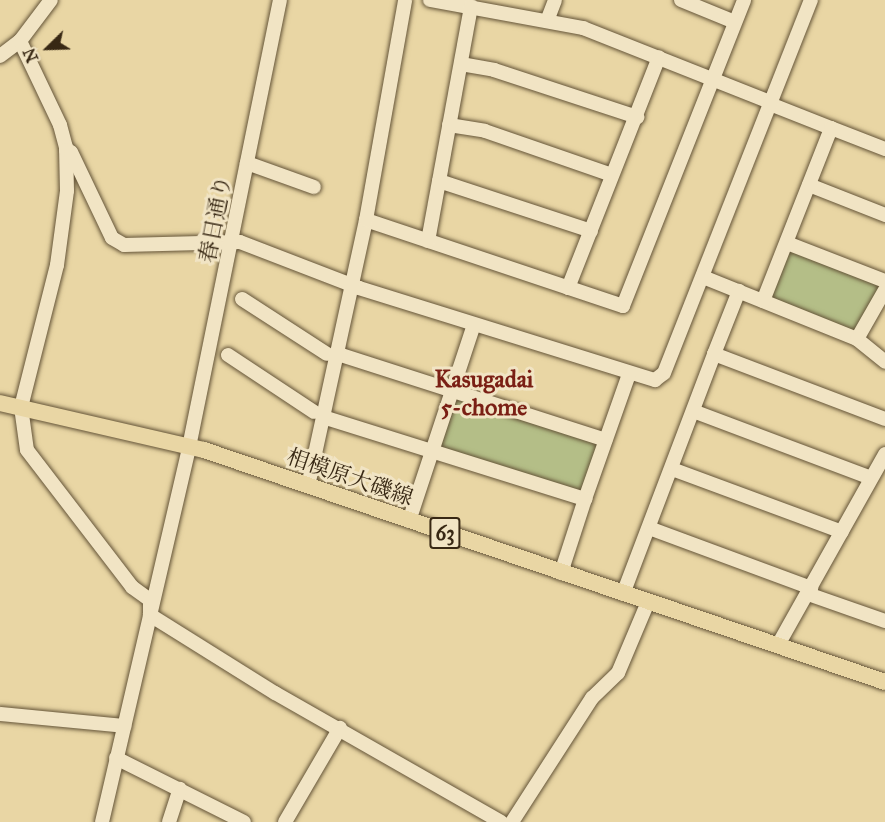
<!DOCTYPE html>
<meta charset="utf-8">
<style>
body{margin:0}
#map{position:relative;width:885px;height:822px;overflow:hidden;background:#e9d6a4;font-family:"IM FELL Great Primer","Noto Serif JP",serif}
div>[style]{position:absolute}
.green>*{inset:0;background:#b4be87;transform-origin:0 0}
.roads{filter:drop-shadow(0 0 2px #645438) drop-shadow(0 0 2px #645438)}
.minor>*{height:14px;margin:-7px;padding:0 7px;transform-origin:7px;border-radius:7px;background:#f1e4c4}
.major>*{height:16px;margin:-8px;padding:0 8px;transform-origin:8px;border-radius:8px;background:#e9d6a4}
span{translate:-50% -50%;white-space:nowrap;text-align:center;line-height:1.15;-webkit-text-stroke:6px #f1e4c4;paint-order:stroke}
.shield-label span{padding:2px 4px;background:#f1e4c4;border:2px solid;border-radius:4px;-webkit-text-stroke-width:0}
.shield-label{font-size:21px;color:#382814;font-weight:700}
.street-label{font-size:22px;color:#382814}
.neighbourhood-label{font-size:24px;color:#7a1f14;font-weight:700}
.north{position:absolute;left:18px;top:18px;width:60px;height:60px;-webkit-text-stroke:4px #f1e4c4;paint-order:stroke;rotate:247deg;font-size:16px;font-weight:700;line-height:24px;text-align:center;color:#382814}
.north::after{content:'';display:block;margin:auto;width:21px;height:27px;background:#382814;clip-path:polygon(50% 0,100% 100%,50% 72%,0 100%)}
</style>
<div id="map">
<div class="green">
<div style="left:790px;top:249px;width:100px;height:54px;rotate:22deg"></div>
<div style="left:457px;top:395px;width:151px;height:59px;rotate:19deg"></div>
</div>
<div class="roads">
<div class="minor">
<div style="left:430px;top:0;width:156px;rotate:10.4deg"></div>
<div style="left:583px;top:28px;width:201px;rotate:21.6deg"></div>
<div style="left:681px;top:0;width:58px;rotate:22.2deg"></div>
<div style="left:547px;top:21px;width:22px;rotate:-69deg"></div>
<div style="left:20px;top:41px;width:93px;rotate:64.5deg"></div>
<div style="left:60px;top:125px;width:23px;rotate:75deg"></div>
<div style="left:66px;top:147px;width:44px;rotate:88.7deg"></div>
<div style="left:67px;top:191px;width:75px;rotate:97.7deg"></div>
<div style="left:57px;top:265px;width:146px;rotate:104.2deg"></div>
<div style="left:21px;top:407px;width:43px;rotate:82.1deg"></div>
<div style="left:27px;top:450px;width:173px;rotate:52.5deg"></div>
<div style="left:132px;top:587px;width:22px;rotate:36deg"></div>
<div style="left:150px;top:600px;width:15px;rotate:90deg"></div>
<div style="left:150px;top:615px;width:147px;rotate:32deg"></div>
<div style="left:275px;top:693px;width:260px;rotate:29.7deg"></div>
<div style="left:0;top:56px;width:25px;rotate:-37deg"></div>
<div style="left:20px;top:41px;width:51px;rotate:-52.9deg"></div>
<div style="left:461px;top:64px;width:34px;rotate:10deg"></div>
<div style="left:494px;top:70px;width:151px;rotate:18.2deg"></div>
<div style="left:770px;top:104px;width:66px;rotate:21.5deg"></div>
<div style="left:449px;top:125px;width:36px;rotate:9deg"></div>
<div style="left:485px;top:131px;width:134px;rotate:19.1deg"></div>
<div style="left:66px;top:150px;width:5px;rotate:22deg"></div>
<div style="left:71px;top:152px;width:95px;rotate:64.5deg"></div>
<div style="left:112px;top:238px;width:14px;rotate:30deg"></div>
<div style="left:124px;top:245px;width:116px;rotate:-1.5deg"></div>
<div style="left:240px;top:242px;width:128px;rotate:21.1deg"></div>
<div style="left:359px;top:288px;width:310px;rotate:17.3deg"></div>
<div style="left:655px;top:380px;width:11px;rotate:-38deg"></div>
<div style="left:664px;top:373px;width:401px;rotate:-68.5deg"></div>
<div style="left:247px;top:163px;width:71px;rotate:19.7deg"></div>
<div style="left:439px;top:181px;width:160px;rotate:18.2deg"></div>
<div style="left:809px;top:185px;width:82px;rotate:21.5deg"></div>
<div style="left:366px;top:220px;width:271px;rotate:18.5deg"></div>
<div style="left:623px;top:306px;width:329px;rotate:-68.4deg"></div>
<div style="left:428px;top:241px;width:239px;rotate:-79.6deg"></div>
<div style="left:787px;top:243px;width:105px;rotate:21.2deg"></div>
<div style="left:703px;top:277px;width:166px;rotate:21.9deg"></div>
<div style="left:857px;top:339px;width:56px;rotate:-60.3deg"></div>
<div style="left:568px;top:288px;width:248px;rotate:-68.5deg"></div>
<div style="left:242px;top:299px;width:101px;rotate:32.9deg"></div>
<div style="left:763px;top:301px;width:186px;rotate:-68.5deg"></div>
<div style="left:831px;top:128px;width:58px;rotate:21.3deg"></div>
<div style="left:857px;top:339px;width:36px;rotate:39deg"></div>
<div style="left:338px;top:354px;width:281px;rotate:17.8deg"></div>
<div style="left:714px;top:354px;width:68px;rotate:-68.4deg"></div>
<div style="left:228px;top:355px;width:103px;rotate:33.5deg"></div>
<div style="left:693px;top:411px;width:190px;rotate:20.6deg"></div>
<div style="left:323px;top:417px;width:275px;rotate:17.4deg"></div>
<div style="left:585px;top:499px;width:133px;rotate:-70.6deg"></div>
<div style="left:672px;top:469px;width:181px;rotate:20.3deg"></div>
<div style="left:308px;top:486px;width:272px;rotate:-77.7deg"></div>
<div style="left:366px;top:220px;width:223px;rotate:-79.9deg"></div>
<div style="left:409px;top:521px;width:206px;rotate:-71.7deg"></div>
<div style="left:649px;top:528px;width:173px;rotate:20.3deg"></div>
<div style="left:561px;top:573px;width:78px;rotate:-72deg"></div>
<div style="left:623px;top:594px;width:257px;rotate:-69.2deg"></div>
<div style="left:714px;top:354px;width:183px;rotate:20.8deg"></div>
<div style="left:808px;top:594px;width:82px;rotate:19.3deg"></div>
<div style="left:778px;top:645px;width:219px;rotate:-60.7deg"></div>
<div style="left:0;top:714px;width:125px;rotate:5.5deg"></div>
<div style="left:116px;top:758px;width:143px;rotate:26.6deg"></div>
<div style="left:102px;top:822px;width:385px;rotate:-76.9deg"></div>
<div style="left:189px;top:447px;width:456px;rotate:-78.5deg"></div>
<div style="left:169px;top:822px;width:35px;rotate:-72deg"></div>
<div style="left:285px;top:822px;width:109px;rotate:-59.7deg"></div>
<div style="left:512px;top:822px;width:148px;rotate:-57.2deg"></div>
<div style="left:592px;top:698px;width:36px;rotate:-44deg"></div>
<div style="left:618px;top:673px;width:77px;rotate:-67.1deg"></div>
</div>
<div class="major">
<div style="left:0;top:403px;width:209px;rotate:13deg"></div>
<div style="left:204px;top:450px;width:719px;rotate:18.81deg"></div>
</div>
</div>
<div class="shield-label">
<span style="left:445px;top:533px">63</span>
</div>
<div class="street-label">
<span style="left:215px;top:219px;rotate:-79deg">春日通り</span>
<span style="left:350px;top:477px;rotate:19deg">相模原大磯線</span>
</div>
<div class="neighbourhood-label">
<span style="left:484px;top:394px">Kasugadai<br>5-chome</span>
</div>
<div class="north">N</div>
</div>
